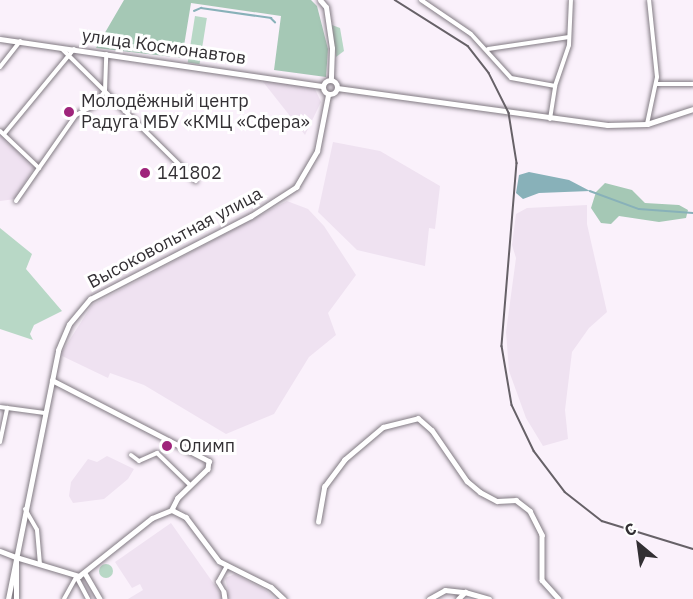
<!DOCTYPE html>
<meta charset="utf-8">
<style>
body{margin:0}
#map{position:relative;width:693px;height:599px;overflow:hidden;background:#faf1fb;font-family:"IBM Plex Sans",sans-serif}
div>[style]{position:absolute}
.built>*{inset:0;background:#efe2f1}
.green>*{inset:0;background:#b8d8c6;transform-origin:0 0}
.round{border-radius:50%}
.forest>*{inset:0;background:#a5c8b5}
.water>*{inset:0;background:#88b1b9}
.stream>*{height:1.5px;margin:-0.75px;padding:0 0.75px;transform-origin:0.75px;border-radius:0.75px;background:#88b1b9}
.roads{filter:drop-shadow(0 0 2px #817a82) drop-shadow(0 0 2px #817a82)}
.minor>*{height:4px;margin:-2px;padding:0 2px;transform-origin:2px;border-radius:2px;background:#fff}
.tertiary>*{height:4.5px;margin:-2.25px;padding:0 2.25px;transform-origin:2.25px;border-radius:2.25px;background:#fff}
.secondary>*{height:5px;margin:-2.5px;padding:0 2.5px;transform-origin:2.5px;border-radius:2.5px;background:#fff}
.secondary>.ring{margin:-2.5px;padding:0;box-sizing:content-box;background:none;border:5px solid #fff;border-radius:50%}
.rail>*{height:1.5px;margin:-0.75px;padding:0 0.75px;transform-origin:0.75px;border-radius:0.75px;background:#666167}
.dots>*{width:16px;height:16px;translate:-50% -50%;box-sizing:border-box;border:3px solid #fff;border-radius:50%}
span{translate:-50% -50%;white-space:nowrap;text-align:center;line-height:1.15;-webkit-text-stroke:6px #fff;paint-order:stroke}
.street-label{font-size:18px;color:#322f33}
.poi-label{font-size:18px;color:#322f33}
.left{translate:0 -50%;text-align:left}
.north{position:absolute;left:609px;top:515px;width:60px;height:60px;-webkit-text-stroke:4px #fff;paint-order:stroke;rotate:331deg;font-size:16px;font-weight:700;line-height:24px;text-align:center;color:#322f33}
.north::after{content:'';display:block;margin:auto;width:21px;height:27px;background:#322f33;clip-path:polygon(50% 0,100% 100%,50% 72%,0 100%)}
</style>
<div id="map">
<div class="built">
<div style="clip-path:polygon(260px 78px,314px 87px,321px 102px,305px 135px)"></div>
<div style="clip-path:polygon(0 132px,35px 166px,15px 199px,0 201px)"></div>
<div style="clip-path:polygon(333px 142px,380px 151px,440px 186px,435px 229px,429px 228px,425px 266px,357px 250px,318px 212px)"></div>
<div style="clip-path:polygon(287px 201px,308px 209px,324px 226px,356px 275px,328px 313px,336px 335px,309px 357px,274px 414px,226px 434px,144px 385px,110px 373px,108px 378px,60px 355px,92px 305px)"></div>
<div style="clip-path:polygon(587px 205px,587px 224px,607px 312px,589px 328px,572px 352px,565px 410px,568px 439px,543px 446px,526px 418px,509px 371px,506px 332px,516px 258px,512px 245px,516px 214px,527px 208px)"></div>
<div style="clip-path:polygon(107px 456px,134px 469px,128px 479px,104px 499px,73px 503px,69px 496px,71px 482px,88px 459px,97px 462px)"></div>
<div style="clip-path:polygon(171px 523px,221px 594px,228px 590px,225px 578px,235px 574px,267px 591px,275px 599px,128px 599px,143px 590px,140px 584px,132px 588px,115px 562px)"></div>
</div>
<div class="green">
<div style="left:195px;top:16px;width:12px;height:47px;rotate:9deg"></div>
<div style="clip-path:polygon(332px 25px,340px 28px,344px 51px,336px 57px)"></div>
<div style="clip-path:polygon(0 228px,32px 254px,26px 269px,62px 311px,34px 325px,30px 334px,33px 340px,0 329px)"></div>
<div class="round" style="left:99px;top:564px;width:14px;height:14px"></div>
</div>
<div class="forest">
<div style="clip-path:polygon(124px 0,311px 0,317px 6px,328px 49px,326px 77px,274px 70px,281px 16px,191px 3px,182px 58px,96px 48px)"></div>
<div style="clip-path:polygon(605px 183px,632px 190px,645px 203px,679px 205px,688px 210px,686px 218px,659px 222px,619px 216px,611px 224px,601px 223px,591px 208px,596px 192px)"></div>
</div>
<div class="water">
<div style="clip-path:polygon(529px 172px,569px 180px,590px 191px,539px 193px,523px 199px,516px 193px,519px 175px)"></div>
</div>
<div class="stream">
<div style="left:194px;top:11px;width:8px;rotate:-23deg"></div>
<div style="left:201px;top:8px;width:71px;rotate:8.1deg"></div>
<div style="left:271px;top:18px;width:6px;rotate:45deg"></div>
<div style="left:590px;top:191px;width:52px;rotate:20.2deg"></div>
<div style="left:639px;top:209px;width:54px;rotate:4.2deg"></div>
</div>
<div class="roads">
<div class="minor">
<div style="left:421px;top:0;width:60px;rotate:34.2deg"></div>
<div style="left:471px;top:34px;width:59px;rotate:47.7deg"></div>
<div style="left:511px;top:78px;width:45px;rotate:10.3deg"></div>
<div style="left:62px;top:49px;width:188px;rotate:44.6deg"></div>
<div style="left:488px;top:49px;width:82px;rotate:-8.4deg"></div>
<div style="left:0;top:67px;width:33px;rotate:-52deg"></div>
<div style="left:656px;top:84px;width:37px"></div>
<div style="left:550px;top:119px;width:33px;rotate:-81deg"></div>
<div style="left:555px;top:86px;width:43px;rotate:-71.1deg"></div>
<div style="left:569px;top:45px;width:45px;rotate:-87.5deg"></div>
<div style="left:647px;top:124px;width:48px;rotate:-78deg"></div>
<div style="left:657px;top:77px;width:77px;rotate:-95.9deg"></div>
<div style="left:0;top:131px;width:54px;rotate:43.5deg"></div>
<div style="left:39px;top:168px;width:65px;rotate:-55.1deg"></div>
<div style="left:76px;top:115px;width:19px;rotate:-28deg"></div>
<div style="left:93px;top:106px;width:19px;rotate:-51deg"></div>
<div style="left:105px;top:91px;width:37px;rotate:-88deg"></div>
<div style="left:4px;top:134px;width:110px;rotate:-50.5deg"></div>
<div style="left:16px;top:201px;width:40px;rotate:-55.1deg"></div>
<div style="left:0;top:407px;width:45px;rotate:7.6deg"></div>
<div style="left:0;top:442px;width:35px;rotate:-78deg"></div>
<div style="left:131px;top:455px;width:10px;rotate:37deg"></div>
<div style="left:139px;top:461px;width:20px;rotate:-24deg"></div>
<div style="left:157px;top:453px;width:47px;rotate:44.1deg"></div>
<div style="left:25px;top:509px;width:24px;rotate:60deg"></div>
<div style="left:37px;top:530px;width:34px;rotate:85deg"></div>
<div style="left:77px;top:578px;width:24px;rotate:62deg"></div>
<div style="left:224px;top:592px;width:12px;rotate:-121deg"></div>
<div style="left:218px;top:582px;width:18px;rotate:-61deg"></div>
<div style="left:64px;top:599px;width:25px;rotate:-61deg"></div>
</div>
<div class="tertiary">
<div style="left:52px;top:380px;width:177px;rotate:27.3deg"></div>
<div style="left:209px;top:461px;width:8px;rotate:97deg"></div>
<div style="left:208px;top:469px;width:42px;rotate:136deg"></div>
<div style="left:178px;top:498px;width:13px;rotate:117deg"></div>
<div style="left:318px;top:522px;width:36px;rotate:-80deg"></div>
<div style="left:324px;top:487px;width:34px;rotate:-53deg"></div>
<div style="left:344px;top:460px;width:51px;rotate:-40.2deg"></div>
<div style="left:383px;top:427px;width:36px;rotate:-14deg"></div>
<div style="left:418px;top:418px;width:18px;rotate:41deg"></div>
<div style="left:432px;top:430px;width:62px;rotate:55.5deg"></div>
<div style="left:467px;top:481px;width:17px;rotate:40deg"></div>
<div style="left:480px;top:492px;width:19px;rotate:28deg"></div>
<div style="left:497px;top:501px;width:19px;rotate:-3deg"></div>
<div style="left:516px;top:500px;width:18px;rotate:38deg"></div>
<div style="left:530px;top:511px;width:27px;rotate:63deg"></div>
<div style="left:542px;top:535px;width:45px;rotate:90deg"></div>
<div style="left:542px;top:580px;width:25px;rotate:48deg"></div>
<div style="left:16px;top:557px;width:66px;rotate:16.8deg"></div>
<div style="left:79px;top:576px;width:93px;rotate:-38.5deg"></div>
<div style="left:152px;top:518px;width:22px;rotate:-22deg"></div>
<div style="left:172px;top:510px;width:16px;rotate:27deg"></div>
<div style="left:186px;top:517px;width:55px;rotate:53.1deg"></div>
<div style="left:219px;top:561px;width:58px;rotate:26.6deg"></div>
<div style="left:271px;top:587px;width:18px;rotate:43deg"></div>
<div style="left:85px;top:573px;width:30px;rotate:60deg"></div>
<div style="left:224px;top:592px;width:7px;rotate:82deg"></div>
<div style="left:429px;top:599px;width:18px;rotate:-29deg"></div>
<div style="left:445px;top:590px;width:20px;rotate:6deg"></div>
<div style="left:458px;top:599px;width:10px;rotate:-45deg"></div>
<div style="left:465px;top:592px;width:25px;rotate:16deg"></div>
</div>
<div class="secondary">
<div style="left:320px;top:0;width:9px;rotate:49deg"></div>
<div style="left:326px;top:7px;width:41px;rotate:81.7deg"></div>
<div style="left:332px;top:48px;width:32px;rotate:92deg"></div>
<div style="left:0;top:39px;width:325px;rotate:8.3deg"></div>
<div class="ring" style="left:323px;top:80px;width:9px;height:9px"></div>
<div style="left:337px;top:88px;width:273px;rotate:7.8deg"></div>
<div style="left:607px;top:125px;width:40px;rotate:-1.4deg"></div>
<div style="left:647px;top:124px;width:48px;rotate:-18.1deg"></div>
<div style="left:0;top:551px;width:17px;rotate:21deg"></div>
<div style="left:8px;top:599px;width:254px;rotate:-78.6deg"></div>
<div style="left:58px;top:350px;width:28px;rotate:-67deg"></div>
<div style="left:69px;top:324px;width:33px;rotate:-50deg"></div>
<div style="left:90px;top:299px;width:181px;rotate:-27.3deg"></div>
<div style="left:251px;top:216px;width:54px;rotate:-32.8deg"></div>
<div style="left:296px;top:187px;width:42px;rotate:-59.7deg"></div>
<div style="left:317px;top:151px;width:57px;rotate:-78.9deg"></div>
<div style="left:16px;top:599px;width:40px;rotate:-90deg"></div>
</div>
</div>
<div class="rail">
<div style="left:395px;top:0;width:86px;rotate:32.2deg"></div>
<div style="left:468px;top:46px;width:34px;rotate:52deg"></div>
<div style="left:489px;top:73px;width:45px;rotate:63.4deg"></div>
<div style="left:509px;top:113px;width:51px;rotate:80.9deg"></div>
<div style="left:517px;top:163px;width:184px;rotate:94.7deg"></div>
<div style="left:502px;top:346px;width:60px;rotate:80.4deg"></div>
<div style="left:512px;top:405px;width:51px;rotate:64.4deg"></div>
<div style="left:534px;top:451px;width:51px;rotate:52.9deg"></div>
<div style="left:565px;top:492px;width:47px;rotate:38.1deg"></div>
<div style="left:602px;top:521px;width:95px;rotate:17.1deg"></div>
</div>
<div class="dots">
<div style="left:69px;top:112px;background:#9f247b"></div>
<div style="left:145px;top:173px;background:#9f247b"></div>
<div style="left:167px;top:446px;background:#9f247b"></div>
</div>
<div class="street-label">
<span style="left:164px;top:47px;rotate:8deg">улица Космонавтов</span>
<span style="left:175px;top:238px;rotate:-28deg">Высоковольтная улица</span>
</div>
<div class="poi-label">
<span class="left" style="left:81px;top:112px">Молодёжный центр<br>Радуга МБУ «КМЦ «Сфера»</span>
<span class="left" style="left:157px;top:173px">141802</span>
<span class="left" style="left:179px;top:446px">Олимп</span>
</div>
<div class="north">С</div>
</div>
